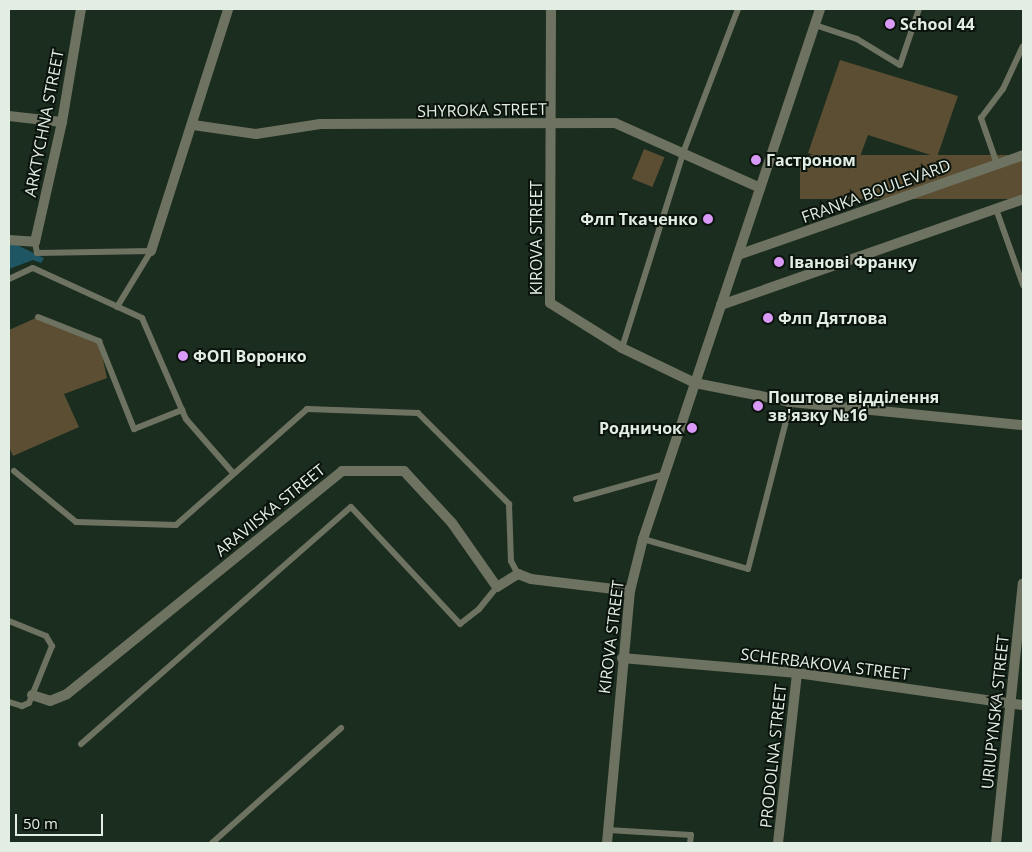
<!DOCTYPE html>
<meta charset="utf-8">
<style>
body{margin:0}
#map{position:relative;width:1032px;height:852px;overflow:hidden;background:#1b2d1f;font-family:"Open Sans",sans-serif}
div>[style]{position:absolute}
.green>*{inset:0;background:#5b4e33;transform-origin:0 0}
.water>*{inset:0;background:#1e5664}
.service>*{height:6px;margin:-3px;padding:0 3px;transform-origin:3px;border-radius:3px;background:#6e7260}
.minor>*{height:10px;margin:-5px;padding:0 5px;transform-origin:5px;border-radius:5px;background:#6e7260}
.tertiary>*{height:10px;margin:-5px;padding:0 5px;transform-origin:5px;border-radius:5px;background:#6e7260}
.dots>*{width:14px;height:14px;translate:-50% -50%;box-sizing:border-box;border:2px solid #0b130d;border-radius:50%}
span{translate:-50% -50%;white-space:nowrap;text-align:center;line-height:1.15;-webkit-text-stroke:4px #0b130d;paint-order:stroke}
.poi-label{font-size:16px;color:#e2ede4;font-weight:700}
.left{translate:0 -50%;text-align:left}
.right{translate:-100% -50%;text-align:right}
.street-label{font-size:16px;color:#e2ede4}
.frame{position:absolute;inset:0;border:10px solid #e2ede4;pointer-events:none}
.scale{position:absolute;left:15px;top:814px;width:88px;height:22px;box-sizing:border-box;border:2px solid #e2ede4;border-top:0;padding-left:6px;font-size:15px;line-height:18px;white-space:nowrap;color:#e2ede4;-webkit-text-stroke:4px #0b130d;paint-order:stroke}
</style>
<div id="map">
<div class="green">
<div style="clip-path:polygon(840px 60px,958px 96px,937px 157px,868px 135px,855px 170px,808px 153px)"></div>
<div style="left:644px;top:149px;width:22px;height:32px;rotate:22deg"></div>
<div style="left:1023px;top:155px;width:44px;height:223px;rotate:90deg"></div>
<div style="clip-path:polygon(38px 317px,99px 341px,107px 378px,64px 394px,79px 427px,13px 456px,9px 447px,9px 330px)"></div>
</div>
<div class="water">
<div style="clip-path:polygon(9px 245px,17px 245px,44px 258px,41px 263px,33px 260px,9px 269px)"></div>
</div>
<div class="service">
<div style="left:815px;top:25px;width:44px;rotate:18.4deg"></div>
<div style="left:857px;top:39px;width:50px;rotate:31.2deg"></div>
<div style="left:900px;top:65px;width:59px;rotate:-71.3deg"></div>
<div style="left:997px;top:164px;width:49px;rotate:-109.2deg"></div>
<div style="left:981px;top:118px;width:36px;rotate:-53deg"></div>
<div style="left:1003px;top:89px;width:47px;rotate:-65.1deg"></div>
<div style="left:996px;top:209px;width:81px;rotate:70.4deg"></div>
<div style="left:35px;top:242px;width:11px;rotate:80deg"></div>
<div style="left:37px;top:253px;width:114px;rotate:-1deg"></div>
<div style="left:9px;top:279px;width:26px;rotate:-25deg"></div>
<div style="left:33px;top:268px;width:120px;rotate:24.6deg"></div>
<div style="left:142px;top:318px;width:110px;rotate:66.5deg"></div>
<div style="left:186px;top:419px;width:72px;rotate:49deg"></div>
<div style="left:117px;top:307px;width:66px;rotate:-58.7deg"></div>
<div style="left:38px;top:317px;width:66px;rotate:21.5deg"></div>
<div style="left:99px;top:341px;width:95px;rotate:68.3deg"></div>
<div style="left:134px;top:429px;width:52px;rotate:-21.6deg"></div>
<div style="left:622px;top:348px;width:204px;rotate:-72.6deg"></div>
<div style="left:683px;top:153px;width:154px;rotate:-69.1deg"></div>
<div style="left:14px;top:471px;width:80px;rotate:39.4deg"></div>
<div style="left:76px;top:522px;width:100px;rotate:1.7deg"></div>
<div style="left:176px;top:525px;width:175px;rotate:-41.5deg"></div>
<div style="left:307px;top:409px;width:111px;rotate:2.1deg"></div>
<div style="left:418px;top:413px;width:129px;rotate:45deg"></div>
<div style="left:509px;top:504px;width:57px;rotate:88deg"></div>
<div style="left:511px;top:561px;width:15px;rotate:62deg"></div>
<div style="left:576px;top:499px;width:92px;rotate:-15.7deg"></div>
<div style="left:643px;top:539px;width:109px;rotate:15.9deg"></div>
<div style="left:748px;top:569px;width:172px;rotate:-75.6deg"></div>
<div style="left:9px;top:621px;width:40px;rotate:22deg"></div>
<div style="left:46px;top:636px;width:12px;rotate:59deg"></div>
<div style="left:52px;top:646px;width:61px;rotate:112deg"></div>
<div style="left:29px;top:703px;width:8px;rotate:157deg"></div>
<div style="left:22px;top:706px;width:14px;rotate:-163deg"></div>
<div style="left:81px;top:744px;width:359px;rotate:-41.3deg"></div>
<div style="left:351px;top:507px;width:160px;rotate:47deg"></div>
<div style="left:460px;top:624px;width:24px;rotate:-38deg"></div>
<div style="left:479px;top:609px;width:28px;rotate:-51deg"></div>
<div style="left:608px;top:830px;width:83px;rotate:3.4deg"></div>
<div style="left:691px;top:835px;width:8px;rotate:97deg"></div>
<div style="left:212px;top:843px;width:173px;rotate:-41.7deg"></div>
</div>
<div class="minor">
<div style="left:551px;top:9px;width:294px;rotate:90.2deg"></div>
<div style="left:550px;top:303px;width:85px;rotate:32deg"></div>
<div style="left:622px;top:348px;width:81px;rotate:25.6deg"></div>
<div style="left:695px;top:383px;width:98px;rotate:11.2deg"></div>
<div style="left:791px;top:402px;width:233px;rotate:5.7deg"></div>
<div style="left:9px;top:116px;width:53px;rotate:6.5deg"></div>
<div style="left:193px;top:125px;width:64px;rotate:8.1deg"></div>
<div style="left:256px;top:134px;width:65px;rotate:-8.9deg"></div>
<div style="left:320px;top:124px;width:295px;rotate:-0.2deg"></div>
<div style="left:615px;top:123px;width:159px;rotate:24.1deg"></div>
<div style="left:9px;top:240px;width:26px;rotate:4deg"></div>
<div style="left:35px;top:242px;width:123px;rotate:-77.3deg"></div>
<div style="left:62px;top:122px;width:115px;rotate:-80.5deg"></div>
<div style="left:151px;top:251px;width:254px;rotate:-72.3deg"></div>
<div style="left:738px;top:255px;width:302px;rotate:-19.3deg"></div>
<div style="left:721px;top:305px;width:320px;rotate:-19.3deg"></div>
<div style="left:622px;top:658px;width:176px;rotate:4.9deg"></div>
<div style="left:797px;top:673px;width:228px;rotate:8.1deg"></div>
<div style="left:32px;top:695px;width:19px;rotate:18deg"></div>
<div style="left:50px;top:701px;width:18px;rotate:-22deg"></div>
<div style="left:67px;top:694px;width:354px;rotate:-39deg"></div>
<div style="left:342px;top:471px;width:62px"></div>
<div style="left:404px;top:471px;width:71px;rotate:47.3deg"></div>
<div style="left:452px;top:523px;width:78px;rotate:54.9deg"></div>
<div style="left:497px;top:587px;width:25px;rotate:-32deg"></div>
<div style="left:518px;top:574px;width:14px;rotate:21deg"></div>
<div style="left:531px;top:579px;width:100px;rotate:6.9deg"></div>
<div style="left:778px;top:843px;width:171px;rotate:-83.6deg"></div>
<div style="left:996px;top:843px;width:261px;rotate:-84.1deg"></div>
</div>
<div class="tertiary">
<div style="left:607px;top:843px;width:253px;rotate:-84.8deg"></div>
<div style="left:630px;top:591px;width:54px;rotate:-76deg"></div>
<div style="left:643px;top:539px;width:559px;rotate:-71.53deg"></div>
</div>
<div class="dots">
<div style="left:890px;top:24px;background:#d99af7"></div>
<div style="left:756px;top:160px;background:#d99af7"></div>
<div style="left:708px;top:219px;background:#d99af7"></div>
<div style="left:779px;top:262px;background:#d99af7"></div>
<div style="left:768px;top:318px;background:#d99af7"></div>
<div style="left:183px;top:356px;background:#d99af7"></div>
<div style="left:758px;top:406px;background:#d99af7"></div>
<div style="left:692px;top:428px;background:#d99af7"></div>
</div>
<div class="poi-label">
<span class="left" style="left:900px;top:24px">School 44</span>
<span class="left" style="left:766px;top:160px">Гастроном</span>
<span class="right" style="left:698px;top:219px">Флп Ткаченко</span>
<span class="left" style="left:789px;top:262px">Іванові Франку</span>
<span class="left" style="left:778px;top:318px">Флп Дятлова</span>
<span class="left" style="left:193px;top:356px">ФОП Воронко</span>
<span class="left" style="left:768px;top:406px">Поштове відділення<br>зв'язку №16</span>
<span class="right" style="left:682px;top:428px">Родничок</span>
</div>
<div class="street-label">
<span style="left:482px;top:110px;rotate:-1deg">SHYROKA STREET</span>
<span style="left:44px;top:123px;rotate:-79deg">ARKTYCHNA STREET</span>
<span style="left:876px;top:191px;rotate:-20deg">FRANKA BOULEVARD</span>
<span style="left:536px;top:238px;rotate:-90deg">KIROVA STREET</span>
<span style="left:270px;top:510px;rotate:-39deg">ARAVIISKA STREET</span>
<span style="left:611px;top:637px;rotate:-83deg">KIROVA STREET</span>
<span style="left:825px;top:664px;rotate:7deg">SCHERBAKOVA STREET</span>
<span style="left:995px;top:712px;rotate:-84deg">URIUPYNSKA STREET</span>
<span style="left:773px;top:756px;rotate:-84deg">PRODOLNA STREET</span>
</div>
<div class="frame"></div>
<div class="scale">50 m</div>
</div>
